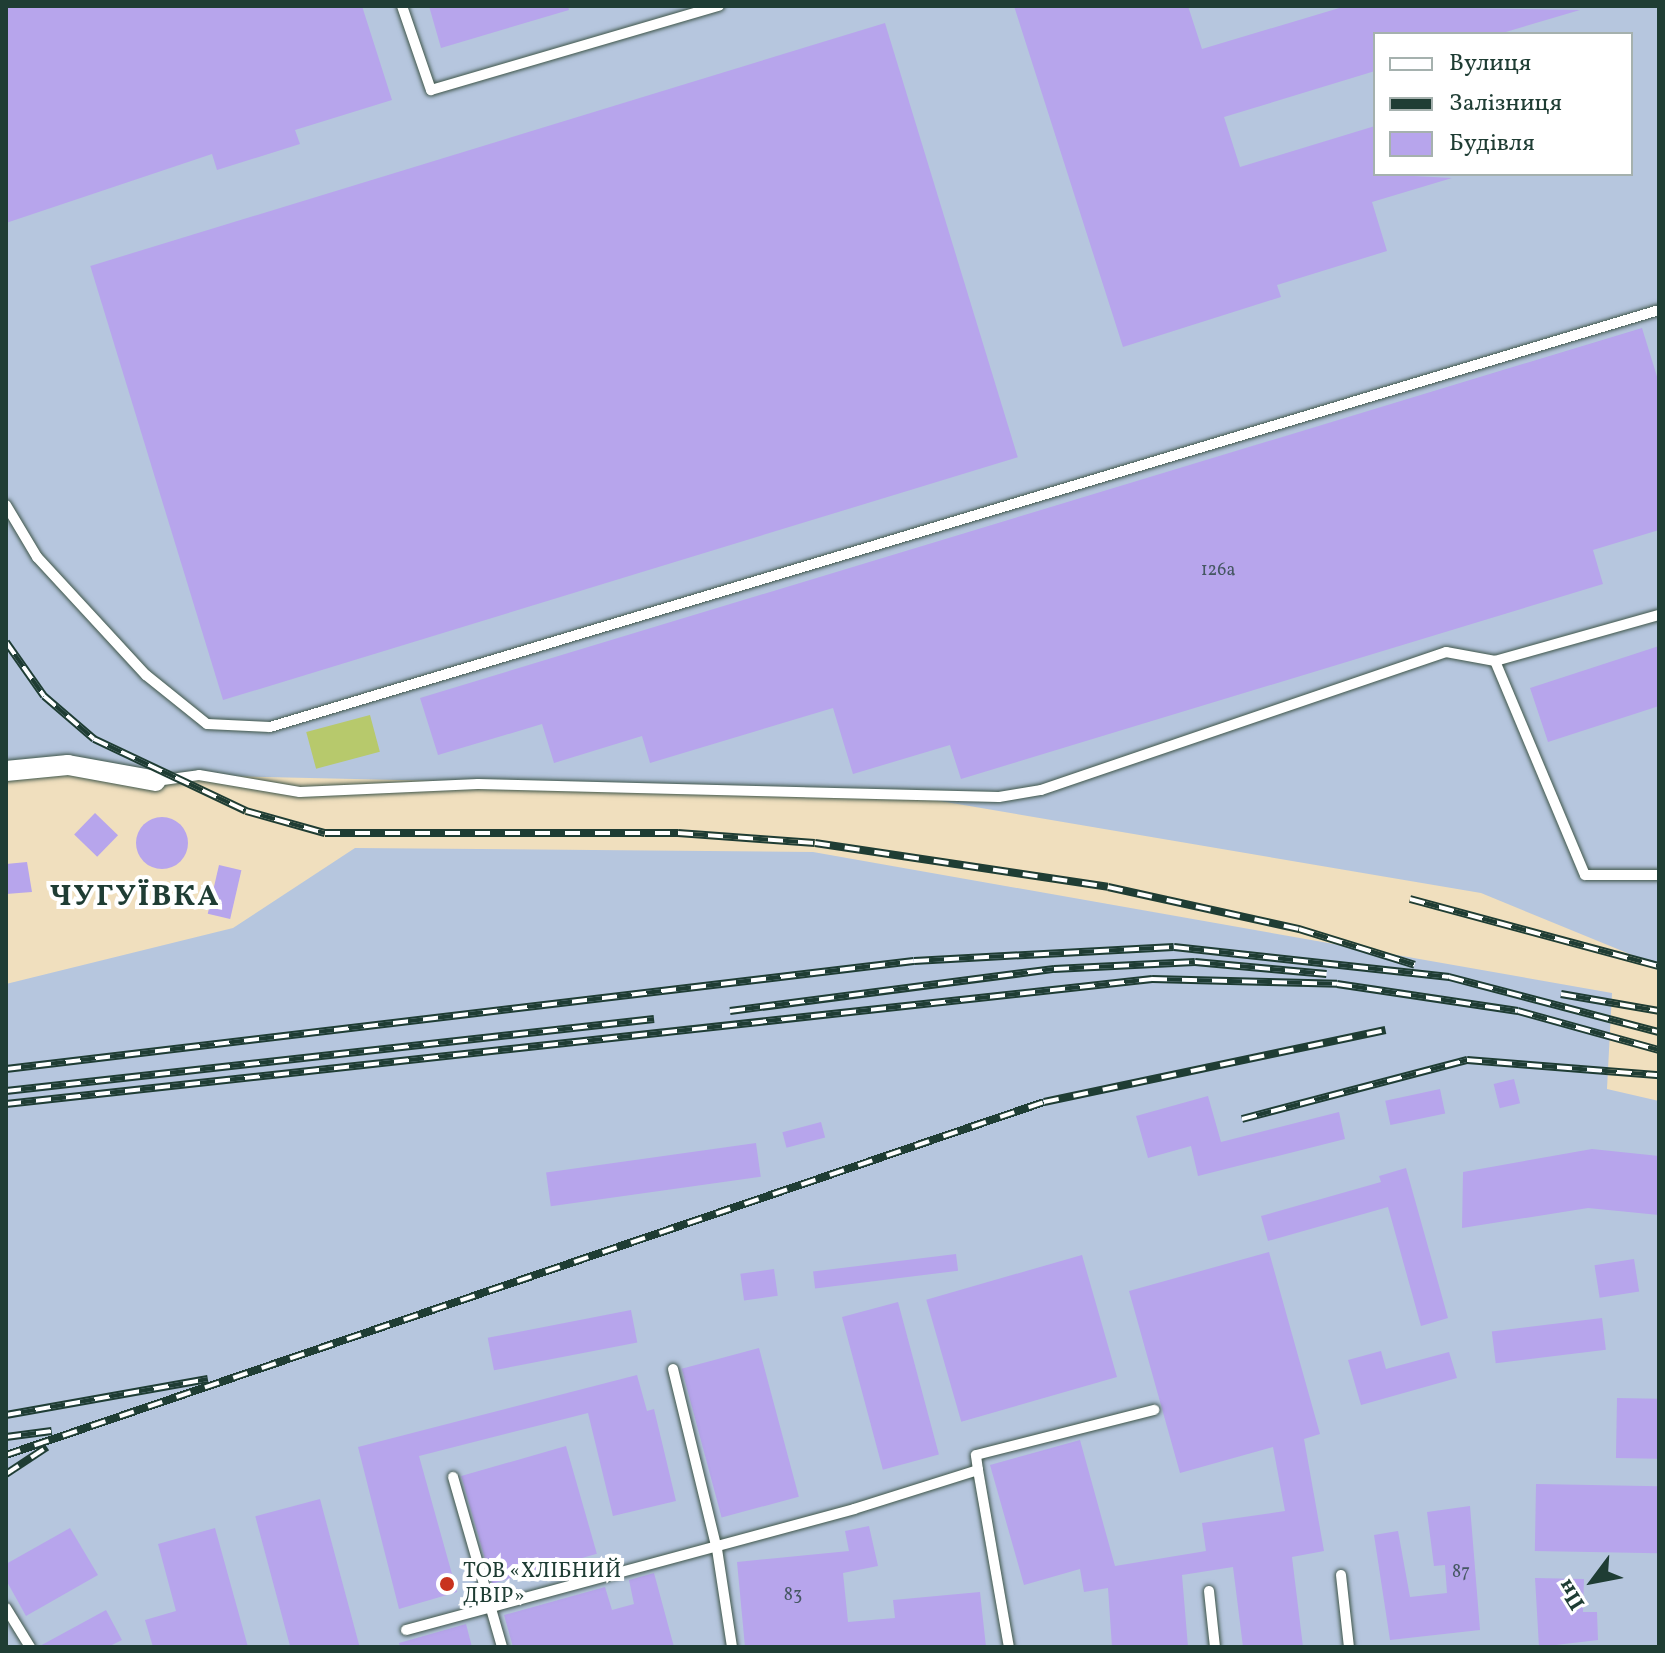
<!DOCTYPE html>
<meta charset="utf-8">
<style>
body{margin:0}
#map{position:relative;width:1665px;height:1653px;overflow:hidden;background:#f0dfbe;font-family:Vollkorn,serif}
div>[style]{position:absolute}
.industrial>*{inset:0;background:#b6c6de}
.green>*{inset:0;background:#b7c96c;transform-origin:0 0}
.building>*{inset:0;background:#b7a5ec;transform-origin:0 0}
.round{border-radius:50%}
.roads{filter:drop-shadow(0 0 2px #3e5549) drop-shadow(0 0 2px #3e5549)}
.service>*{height:10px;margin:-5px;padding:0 5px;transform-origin:5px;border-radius:5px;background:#fff}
.minor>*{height:20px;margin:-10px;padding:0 10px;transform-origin:10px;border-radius:10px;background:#fff}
.rail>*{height:8px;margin-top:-4px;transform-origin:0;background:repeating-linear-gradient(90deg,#fff 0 15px,#1f3d34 0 30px);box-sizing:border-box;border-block:2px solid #1f3d34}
.dots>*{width:22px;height:22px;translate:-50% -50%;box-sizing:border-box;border:4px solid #fff;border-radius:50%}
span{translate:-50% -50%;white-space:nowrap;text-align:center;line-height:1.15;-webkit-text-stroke:8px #fff;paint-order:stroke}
.number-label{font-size:18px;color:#455762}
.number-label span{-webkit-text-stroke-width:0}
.poi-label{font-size:22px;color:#1f3d34}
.left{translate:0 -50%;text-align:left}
.district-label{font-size:30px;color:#1f3d34;font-weight:700;letter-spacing:2px}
.frame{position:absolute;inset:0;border:8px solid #1f3d34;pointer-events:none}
.legend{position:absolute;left:1373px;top:32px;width:260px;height:144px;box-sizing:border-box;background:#fff;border:2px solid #a5b1ae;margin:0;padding:10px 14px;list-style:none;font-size:24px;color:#1f3d34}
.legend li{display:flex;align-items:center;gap:16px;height:40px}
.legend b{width:40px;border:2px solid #a5b1ae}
.north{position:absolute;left:1553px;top:1541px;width:80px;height:80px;-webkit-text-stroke:6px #fff;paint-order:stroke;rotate:238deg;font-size:22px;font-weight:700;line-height:32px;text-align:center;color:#1f3d34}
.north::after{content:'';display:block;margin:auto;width:28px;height:36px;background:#1f3d34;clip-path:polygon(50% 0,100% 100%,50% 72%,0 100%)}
</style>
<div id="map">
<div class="industrial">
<div style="clip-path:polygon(evenodd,6px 6px,1659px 6px,1659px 966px,1481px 893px,881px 791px,6px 771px,6px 6px,1375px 34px,1631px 34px,1631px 174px,1375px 174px,1375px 34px)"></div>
<div style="clip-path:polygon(355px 848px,813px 852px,1612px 993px,1607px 1089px,1659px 1101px,1659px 1647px,6px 1647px,6px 984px,233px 928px)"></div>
</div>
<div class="green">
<div style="left:370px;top:715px;width:38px;height:66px;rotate:75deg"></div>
</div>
<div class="building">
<div style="clip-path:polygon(6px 6px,362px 6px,392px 100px,295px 130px,300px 144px,217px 170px,212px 154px,6px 223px)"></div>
<div style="clip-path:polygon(429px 6px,568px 6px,569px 10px,441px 48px)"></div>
<div style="clip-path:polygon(1014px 6px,1188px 6px,1202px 49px,1346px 6px,1580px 10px,1499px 34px,1375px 34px,1375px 71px,1224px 117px,1240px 167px,1375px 126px,1375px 174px,1452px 178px,1372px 202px,1387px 251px,1277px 285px,1281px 297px,1123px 347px)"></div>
<div style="left:885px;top:23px;width:454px;height:831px;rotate:73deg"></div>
<div style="clip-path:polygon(1642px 328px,1659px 383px,1659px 530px,1593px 550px,1603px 584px,961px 779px,950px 745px,853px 774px,833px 708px,650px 763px,642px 736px,554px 763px,542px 724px,438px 755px,420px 698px)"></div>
<div style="clip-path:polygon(1659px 646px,1659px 706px,1548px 742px,1530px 688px)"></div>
<div style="left:95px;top:813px;width:32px;height:30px;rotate:44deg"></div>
<div class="round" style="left:136px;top:817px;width:52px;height:52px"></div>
<div style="clip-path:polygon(27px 862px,32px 892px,6px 894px,6px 864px)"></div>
<div style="left:219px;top:865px;width:23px;height:50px;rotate:13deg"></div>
<div style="left:1514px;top:1079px;width:25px;height:21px;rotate:76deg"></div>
<div style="left:1440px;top:1089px;width:25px;height:56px;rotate:78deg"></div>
<div style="clip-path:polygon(1208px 1096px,1221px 1142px,1339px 1112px,1345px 1139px,1198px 1176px,1191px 1146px,1148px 1158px,1136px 1116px)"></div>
<div style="left:821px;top:1122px;width:16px;height:40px;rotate:75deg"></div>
<div style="left:756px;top:1143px;width:34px;height:212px;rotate:82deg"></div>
<div style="clip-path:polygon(1592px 1149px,1659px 1156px,1659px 1215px,1588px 1208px,1462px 1228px,1463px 1172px)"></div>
<div style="clip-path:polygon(1406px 1168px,1448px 1318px,1421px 1326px,1388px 1207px,1268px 1241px,1261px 1216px,1381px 1182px,1379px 1176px)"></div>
<div style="clip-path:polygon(1269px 1252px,1320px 1434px,1304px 1439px,1324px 1551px,1292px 1557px,1303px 1647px,1243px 1647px,1233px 1567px,1182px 1575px,1188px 1647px,1112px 1647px,1108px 1588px,1084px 1592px,1080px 1569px,1024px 1585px,990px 1465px,1080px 1440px,1115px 1566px,1206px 1551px,1202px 1523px,1285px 1511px,1273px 1447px,1180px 1473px,1129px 1291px)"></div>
<div style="left:956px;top:1254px;width:17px;height:144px;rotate:83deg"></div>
<div style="left:1082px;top:1255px;width:127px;height:162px;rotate:74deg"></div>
<div style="left:1634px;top:1259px;width:33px;height:40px;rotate:81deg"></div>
<div style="left:774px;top:1269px;width:27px;height:34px;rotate:82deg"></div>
<div style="left:898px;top:1302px;width:158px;height:58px;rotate:75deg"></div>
<div style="left:631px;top:1310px;width:33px;height:146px;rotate:79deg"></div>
<div style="left:1602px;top:1318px;width:32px;height:111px;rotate:83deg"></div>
<div style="left:759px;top:1348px;width:154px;height:80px;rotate:75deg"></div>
<div style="clip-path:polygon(1381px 1351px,1386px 1369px,1449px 1352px,1457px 1378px,1361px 1405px,1348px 1360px)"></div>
<div style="clip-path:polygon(637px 1375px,647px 1411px,654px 1409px,676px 1501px,613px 1516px,588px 1413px,419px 1456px,457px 1592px,399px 1609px,358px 1447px)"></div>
<div style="left:1617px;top:1398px;width:42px;height:60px;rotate:1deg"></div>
<div style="left:566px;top:1446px;width:112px;height:109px;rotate:74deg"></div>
<div style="left:1536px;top:1484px;width:123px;height:67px;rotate:1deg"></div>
<div style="left:320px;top:1499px;width:154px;height:67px;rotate:75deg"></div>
<div style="clip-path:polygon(1470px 1506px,1480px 1630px,1390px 1640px,1374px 1535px,1398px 1531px,1410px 1597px,1447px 1593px,1445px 1565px,1434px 1566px,1427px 1512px)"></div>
<div style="clip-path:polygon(869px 1526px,878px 1566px,843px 1573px,848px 1622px,895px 1618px,893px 1600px,980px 1592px,986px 1647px,745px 1647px,737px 1562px,849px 1551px,845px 1531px)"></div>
<div style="clip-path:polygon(70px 1528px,98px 1575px,26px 1616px,6px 1580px,6px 1564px)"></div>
<div style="clip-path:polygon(215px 1528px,248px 1647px,153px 1647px,145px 1620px,176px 1611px,158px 1544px)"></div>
<div style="clip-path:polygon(654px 1573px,674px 1647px,513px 1647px,504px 1615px,605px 1587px,612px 1610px,634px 1604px,629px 1580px)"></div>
<div style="clip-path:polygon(1535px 1578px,1584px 1579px,1583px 1612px,1597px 1612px,1598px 1640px,1539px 1647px)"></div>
<div style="clip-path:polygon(106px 1610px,122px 1640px,108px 1647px,38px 1647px)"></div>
<div style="clip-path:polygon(466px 1624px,472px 1647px,400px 1647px,399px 1643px)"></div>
</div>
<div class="roads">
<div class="service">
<div style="left:402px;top:6px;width:89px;rotate:71deg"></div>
<div style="left:431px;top:90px;width:300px;rotate:-16.3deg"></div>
<div style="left:6px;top:505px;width:61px;rotate:59.2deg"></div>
<div style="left:37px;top:557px;width:161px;rotate:47.3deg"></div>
<div style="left:146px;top:675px;width:78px;rotate:38.8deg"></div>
<div style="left:207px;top:724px;width:63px;rotate:2.7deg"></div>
<div style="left:270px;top:727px;width:1450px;rotate:-16.71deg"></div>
<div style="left:1495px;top:661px;width:232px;rotate:67.2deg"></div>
<div style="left:1585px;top:875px;width:74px"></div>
<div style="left:156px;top:781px;width:43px;rotate:-7.9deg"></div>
<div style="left:199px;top:775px;width:102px;rotate:9.6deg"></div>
<div style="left:300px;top:792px;width:178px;rotate:-2.6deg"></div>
<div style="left:478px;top:784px;width:521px;rotate:1.43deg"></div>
<div style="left:999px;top:797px;width:43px;rotate:-9.5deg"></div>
<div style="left:1041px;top:790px;width:428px;rotate:-18.8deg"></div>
<div style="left:1446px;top:652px;width:50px;rotate:10.4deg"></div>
<div style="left:1495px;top:661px;width:170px;rotate:-15.7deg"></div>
<div style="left:673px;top:1369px;width:185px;rotate:76.3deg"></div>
<div style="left:717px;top:1549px;width:99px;rotate:81.3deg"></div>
<div style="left:978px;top:1470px;width:180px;rotate:80.1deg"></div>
<div style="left:453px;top:1477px;width:177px;rotate:73.9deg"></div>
<div style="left:1341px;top:1575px;width:72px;rotate:83.7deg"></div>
<div style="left:1209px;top:1591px;width:56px;rotate:83.9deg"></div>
<div style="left:6px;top:1608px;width:46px;rotate:58.4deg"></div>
<div style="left:406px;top:1630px;width:464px;rotate:-15.1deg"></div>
<div style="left:854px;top:1509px;width:130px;rotate:-17.5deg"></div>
<div style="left:978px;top:1470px;width:15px;rotate:-98deg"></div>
<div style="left:976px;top:1455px;width:184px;rotate:-14.2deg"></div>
</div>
<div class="minor">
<div style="left:6px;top:771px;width:62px;rotate:-5.5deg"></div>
<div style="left:68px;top:765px;width:89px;rotate:10.3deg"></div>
</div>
</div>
<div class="rail">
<div style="left:6px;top:642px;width:66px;rotate:54.9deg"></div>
<div style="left:44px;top:696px;width:66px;rotate:40.7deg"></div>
<div style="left:94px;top:739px;width:168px;rotate:25.3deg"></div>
<div style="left:246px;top:811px;width:82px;rotate:15.6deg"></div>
<div style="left:325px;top:833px;width:353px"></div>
<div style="left:678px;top:833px;width:137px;rotate:4.2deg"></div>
<div style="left:815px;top:843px;width:296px;rotate:8.5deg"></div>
<div style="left:1108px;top:887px;width:196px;rotate:12.4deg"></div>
<div style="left:1299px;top:929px;width:121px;rotate:17.2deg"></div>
<div style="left:1410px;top:899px;width:258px;rotate:15.1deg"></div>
<div style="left:1561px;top:994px;width:99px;rotate:9.8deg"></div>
<div style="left:730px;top:1011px;width:327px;rotate:-7.4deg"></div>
<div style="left:1054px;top:969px;width:141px;rotate:-2.8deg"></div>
<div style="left:1195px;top:962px;width:132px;rotate:5.2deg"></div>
<div style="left:6px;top:1069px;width:914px;rotate:-6.78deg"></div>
<div style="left:914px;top:961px;width:260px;rotate:-3.1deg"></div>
<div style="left:1174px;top:947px;width:277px;rotate:6.2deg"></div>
<div style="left:1449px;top:977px;width:217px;rotate:14.7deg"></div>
<div style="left:6px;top:1091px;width:652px;rotate:-6.34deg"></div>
<div style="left:6px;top:1104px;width:1153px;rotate:-6.22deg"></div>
<div style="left:1152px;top:979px;width:185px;rotate:1.5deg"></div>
<div style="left:1337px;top:984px;width:183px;rotate:8.5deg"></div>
<div style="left:1518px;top:1011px;width:146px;rotate:15.5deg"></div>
<div style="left:1242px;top:1119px;width:233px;rotate:-14.7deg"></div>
<div style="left:1467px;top:1060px;width:193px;rotate:4.5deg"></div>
<div style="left:6px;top:1415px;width:205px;rotate:-10.1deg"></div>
<div style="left:6px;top:1437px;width:46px;rotate:-7.4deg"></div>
<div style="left:6px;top:1455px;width:1096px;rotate:-18.78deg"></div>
<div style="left:1044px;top:1102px;width:349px;rotate:-11.9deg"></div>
<div style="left:6px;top:1474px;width:49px;rotate:-33.4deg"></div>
</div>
<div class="dots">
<div style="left:447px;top:1584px;background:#c8321e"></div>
</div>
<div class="number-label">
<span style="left:1218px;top:571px">126а</span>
<span style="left:1461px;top:1573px">87</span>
<span style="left:793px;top:1596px">83</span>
</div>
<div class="poi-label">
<span class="left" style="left:463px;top:1584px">ТОВ «ХЛІБНИЙ<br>ДВІР»</span>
</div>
<div class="district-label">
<span style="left:135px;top:897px">ЧУГУЇВКА</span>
</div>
<div class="frame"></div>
<ul class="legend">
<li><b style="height:10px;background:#fff"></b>Вулиця</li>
<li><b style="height:10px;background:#1f3d34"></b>Залізниця</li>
<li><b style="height:22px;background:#b7a5ec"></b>Будівля</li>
</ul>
<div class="north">Пн</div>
</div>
